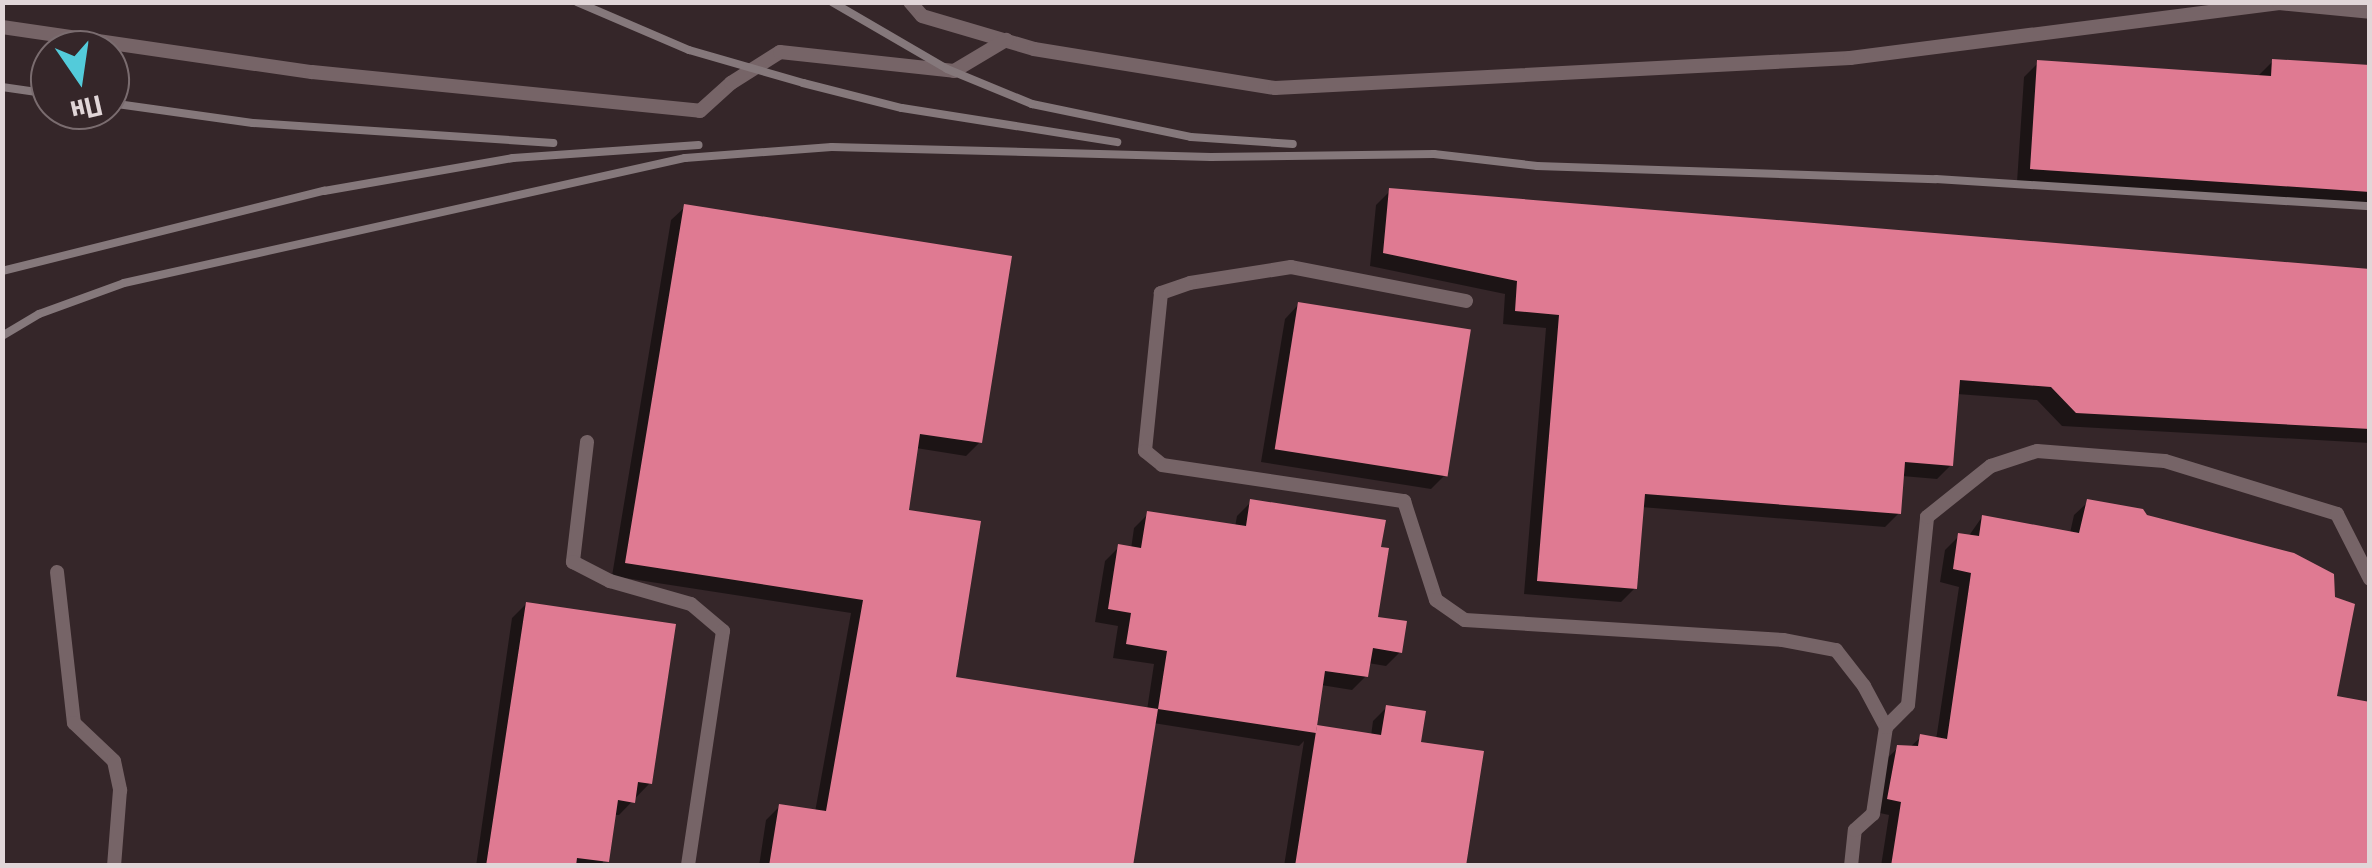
<!DOCTYPE html>
<meta charset="utf-8">
<style>
body{margin:0}
#map{position:relative;width:2372px;height:868px;overflow:hidden;background:#352629;font-family:"Roboto Condensed",sans-serif}
div>[style]{position:absolute}
.shadow>*{inset:0;background:#0007}
.building>*{inset:0;background:#df7a92;transform-origin:0 0}
.lane>*{height:14px;margin:-7px;padding:0 7px;transform-origin:7px;border-radius:7px;background:#766467}
.rail>*{height:8px;margin:-4px;padding:0 4px;transform-origin:4px;border-radius:4px;background:#85787b}
span{translate:-50% -50%;white-space:nowrap;text-align:center;line-height:1.15;-webkit-text-stroke:10px #352629;paint-order:stroke}
.frame{position:absolute;inset:0;border:5px solid #e1d6d8;pointer-events:none}
.north{position:absolute;left:30px;top:30px;width:100px;height:100px;box-sizing:border-box;background:#352629;border:2px solid #7a6c6f;border-radius:50%;rotate:167deg;font-size:28px;font-weight:700;line-height:40px;text-align:center;color:#e1d6d8}
.north::after{content:'';display:block;margin:auto;width:35px;height:45px;background:#53cbda;clip-path:polygon(50% 0,100% 100%,50% 72%,0 100%)}
</style>
<div id="map">
<div class="shadow">
<div style="clip-path:polygon(2273px 61px,2370px 68px,2370px 206px,2017px 182px,2024px 77px,2038px 63px,2259px 75px)"></div>
<div style="clip-path:polygon(1390px 191px,2370px 271px,2370px 443px,2062px 426px,2037px 400px,1957px 394px,1951px 465px,1937px 479px,1902px 476px,1899px 513px,1885px 527px,1641px 507px,1635px 588px,1621px 602px,1524px 594px,1546px 328px,1503px 324px,1505px 294px,1370px 266px,1376px 205px)"></div>
<div style="clip-path:polygon(685px 207px,980px 442px,966px 456px,916px 448px,906px 512px,954px 680px,1147px 710px,1154px 664px,1113px 658px,1118px 626px,1095px 622px,1105px 561px,1119px 547px,1131px 549px,1134px 528px,1148px 514px,1235px 527px,1237px 516px,1251px 502px,1378px 549px,1376px 619px,1400px 652px,1386px 666px,1368px 663px,1366px 676px,1352px 690px,1321px 685px,1313px 732px,1371px 736px,1373px 721px,1387px 707px,1418px 744px,1464px 866px,1284px 866px,1304px 741px,1299px 746px,1153px 723px,1131px 866px,759px 866px,766px 820px,780px 806px,815px 812px,851px 613px,612px 576px,671px 220px)"></div>
<div style="clip-path:polygon(1298px 305px,1445px 475px,1431px 489px,1261px 462px,1285px 319px)"></div>
<div style="clip-path:polygon(2088px 502px,2334px 698px,2370px 866px,1881px 866px,1889px 815px,1875px 812px,1884px 761px,1898px 748px,1909px 748px,1921px 737px,1936px 740px,1959px 587px,1940px 582px,1945px 550px,1959px 536px,1968px 537px,1982px 517px,2070px 533px,2074px 515px)"></div>
<div style="clip-path:polygon(526px 604px,650px 783px,619px 815px,613px 815px,602px 866px,476px 866px,512px 618px)"></div>
</div>
<div class="building">
<div style="clip-path:polygon(2272px 59px,2370px 65px,2370px 192px,2030px 169px,2037px 60px,2271px 76px)"></div>
<div style="clip-path:polygon(1389px 188px,2370px 269px,2370px 429px,2076px 413px,2051px 387px,1960px 380px,1953px 466px,1905px 462px,1901px 514px,1645px 494px,1637px 589px,1537px 581px,1559px 315px,1515px 311px,1517px 281px,1383px 253px)"></div>
<div style="clip-path:polygon(684px 204px,1012px 256px,982px 443px,920px 434px,909px 510px,981px 521px,956px 677px,1158px 709px,1133px 866px,769px 866px,779px 804px,826px 811px,863px 600px,625px 563px)"></div>
<div style="left:1298px;top:302px;width:175px;height:149px;rotate:9deg"></div>
<div style="clip-path:polygon(1250px 499px,1386px 520px,1381px 547px,1389px 548px,1378px 617px,1407px 621px,1402px 653px,1373px 648px,1368px 677px,1325px 671px,1316px 733px,1158px 709px,1167px 651px,1126px 644px,1131px 613px,1108px 609px,1118px 544px,1141px 548px,1147px 511px,1246px 526px)"></div>
<div style="clip-path:polygon(2087px 499px,2143px 509px,2147px 515px,2294px 553px,2334px 574px,2335px 597px,2355px 604px,2337px 696px,2370px 702px,2370px 866px,1891px 866px,1901px 802px,1887px 799px,1897px 745px,1918px 746px,1920px 734px,1947px 739px,1971px 573px,1953px 569px,1958px 533px,1979px 536px,1982px 515px,2079px 533px)"></div>
<div style="clip-path:polygon(526px 602px,676px 624px,652px 784px,638px 782px,635px 803px,618px 800px,609px 862px,577px 858px,576px 866px,486px 866px)"></div>
<div style="clip-path:polygon(1386px 705px,1426px 711px,1421px 742px,1484px 751px,1466px 866px,1295px 866px,1317px 725px,1381px 735px)"></div>
</div>
<div class="lane">
<div style="left:910px;top:2px;width:18px;rotate:49deg"></div>
<div style="left:922px;top:16px;width:117px;rotate:16.4deg"></div>
<div style="left:1034px;top:49px;width:244px;rotate:9.2deg"></div>
<div style="left:1275px;top:88px;width:576px;rotate:-2.99deg"></div>
<div style="left:1850px;top:58px;width:433px;rotate:-7.3deg"></div>
<div style="left:2279px;top:3px;width:91px;rotate:5.6deg"></div>
<div style="left:2px;top:27px;width:313px;rotate:8.3deg"></div>
<div style="left:312px;top:72px;width:390px;rotate:5.7deg"></div>
<div style="left:700px;top:111px;width:42px;rotate:-42.1deg"></div>
<div style="left:731px;top:83px;width:58px;rotate:-32.3deg"></div>
<div style="left:780px;top:52px;width:175px;rotate:6.2deg"></div>
<div style="left:954px;top:71px;width:61px;rotate:-30.8deg"></div>
<div style="left:1466px;top:301px;width:178px;rotate:-169deg"></div>
<div style="left:1291px;top:267px;width:102px;rotate:171deg"></div>
<div style="left:1190px;top:283px;width:31px;rotate:161deg"></div>
<div style="left:1161px;top:293px;width:159px;rotate:95.8deg"></div>
<div style="left:1145px;top:451px;width:22px;rotate:39deg"></div>
<div style="left:1162px;top:465px;width:245px;rotate:8.5deg"></div>
<div style="left:1404px;top:501px;width:104px;rotate:72.1deg"></div>
<div style="left:1436px;top:600px;width:35px;rotate:35deg"></div>
<div style="left:1465px;top:620px;width:319px;rotate:3.6deg"></div>
<div style="left:1783px;top:640px;width:54px;rotate:10.7deg"></div>
<div style="left:1836px;top:650px;width:46px;rotate:52.1deg"></div>
<div style="left:1864px;top:686px;width:47px;rotate:61.8deg"></div>
<div style="left:587px;top:442px;width:121px;rotate:96.7deg"></div>
<div style="left:573px;top:562px;width:42px;rotate:27.2deg"></div>
<div style="left:610px;top:581px;width:84px;rotate:15.9deg"></div>
<div style="left:691px;top:604px;width:42px;rotate:40.2deg"></div>
<div style="left:723px;top:631px;width:238px;rotate:98.5deg"></div>
<div style="left:57px;top:572px;width:152px;rotate:83.6deg"></div>
<div style="left:74px;top:723px;width:55px;rotate:43.5deg"></div>
<div style="left:114px;top:761px;width:30px;rotate:78deg"></div>
<div style="left:120px;top:790px;width:76px;rotate:94.5deg"></div>
<div style="left:1851px;top:866px;width:36px;rotate:-84deg"></div>
<div style="left:1855px;top:830px;width:24px;rotate:-42deg"></div>
<div style="left:1873px;top:814px;width:88px;rotate:-81.5deg"></div>
<div style="left:1886px;top:727px;width:31px;rotate:-45deg"></div>
<div style="left:1908px;top:705px;width:189px;rotate:-84.2deg"></div>
<div style="left:1927px;top:517px;width:82px;rotate:-38.6deg"></div>
<div style="left:1991px;top:466px;width:48px;rotate:-18.1deg"></div>
<div style="left:2037px;top:451px;width:128px;rotate:4.5deg"></div>
<div style="left:2165px;top:461px;width:180px;rotate:17.1deg"></div>
<div style="left:2337px;top:514px;width:73px;rotate:63.1deg"></div>
</div>
<div class="rail">
<div style="left:577px;top:2px;width:122px;rotate:23.2deg"></div>
<div style="left:689px;top:50px;width:119px;rotate:16.1deg"></div>
<div style="left:803px;top:83px;width:102px;rotate:14.2deg"></div>
<div style="left:902px;top:108px;width:218px;rotate:9deg"></div>
<div style="left:832px;top:2px;width:133px;rotate:30.2deg"></div>
<div style="left:947px;top:69px;width:92px;rotate:22.4deg"></div>
<div style="left:1032px;top:104px;width:162px;rotate:11.7deg"></div>
<div style="left:1191px;top:137px;width:102px;rotate:3.9deg"></div>
<div style="left:2px;top:87px;width:49px;rotate:8.3deg"></div>
<div style="left:110px;top:103px;width:144px;rotate:8deg"></div>
<div style="left:253px;top:123px;width:301px;rotate:3.8deg"></div>
<div style="left:2px;top:271px;width:332px;rotate:-14deg"></div>
<div style="left:324px;top:191px;width:192px;rotate:-9.9deg"></div>
<div style="left:513px;top:158px;width:186px;rotate:-4deg"></div>
<div style="left:2px;top:336px;width:43px;rotate:-30.7deg"></div>
<div style="left:39px;top:314px;width:90px;rotate:-20deg"></div>
<div style="left:124px;top:283px;width:575px;rotate:-12.56deg"></div>
<div style="left:685px;top:158px;width:147px;rotate:-4.3deg"></div>
<div style="left:832px;top:147px;width:379px;rotate:1.5deg"></div>
<div style="left:1211px;top:157px;width:223px;rotate:-0.8deg"></div>
<div style="left:1434px;top:154px;width:104px;rotate:6.6deg"></div>
<div style="left:1537px;top:166px;width:399px;rotate:1.9deg"></div>
<div style="left:1936px;top:179px;width:435px;rotate:3.6deg"></div>
</div>
<div class="frame"></div>
<div class="north">Пн</div>
</div>
